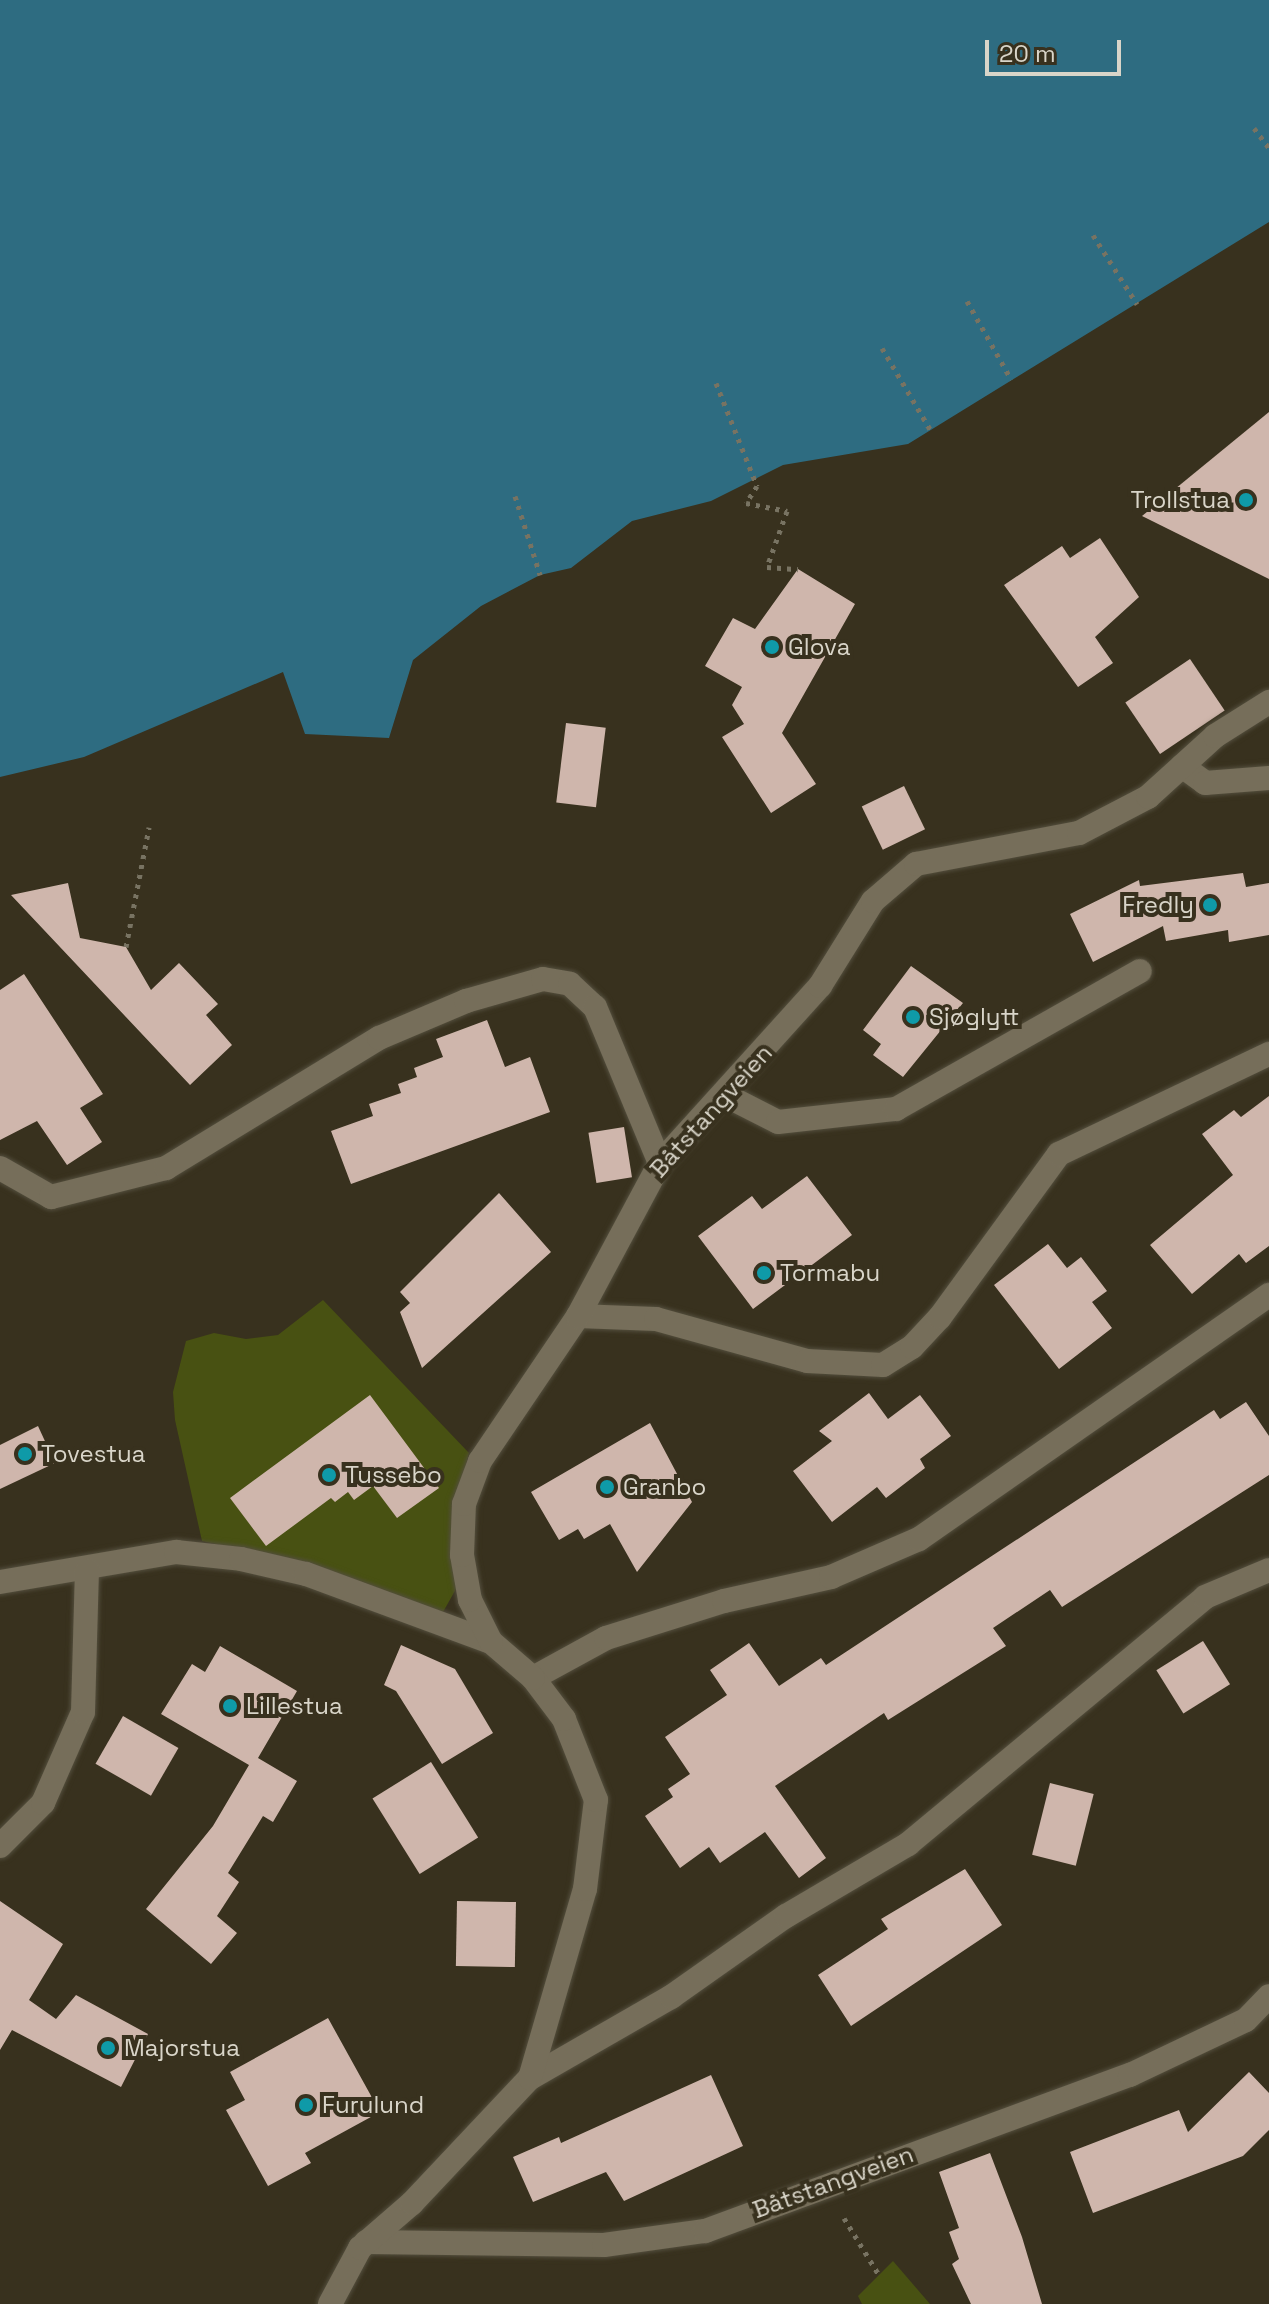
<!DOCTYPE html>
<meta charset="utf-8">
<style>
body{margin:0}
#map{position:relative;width:1269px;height:2304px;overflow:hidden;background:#38311e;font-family:"Space Grotesk",sans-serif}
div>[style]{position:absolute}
.green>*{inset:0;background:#485112}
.water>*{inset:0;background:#2e6c81}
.building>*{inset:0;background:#cfb6ac;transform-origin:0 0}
.path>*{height:5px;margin-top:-2.5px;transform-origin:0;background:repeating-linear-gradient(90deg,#787362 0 4px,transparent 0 10px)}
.roads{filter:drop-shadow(0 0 2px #534e3d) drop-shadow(0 0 2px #534e3d)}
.lane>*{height:24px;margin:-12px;padding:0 12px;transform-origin:12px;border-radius:12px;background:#766e5a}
.street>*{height:24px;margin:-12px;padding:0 12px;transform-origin:12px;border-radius:12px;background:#766e5a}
.dots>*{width:22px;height:22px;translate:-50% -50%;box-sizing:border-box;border:4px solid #38311e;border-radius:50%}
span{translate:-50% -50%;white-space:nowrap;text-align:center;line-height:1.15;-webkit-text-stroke:8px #38311e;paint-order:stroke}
.poi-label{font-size:24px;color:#d9d5c9}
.right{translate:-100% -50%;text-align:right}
.left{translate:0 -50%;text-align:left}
.street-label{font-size:24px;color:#d9d5c9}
.scale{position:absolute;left:985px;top:40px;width:136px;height:36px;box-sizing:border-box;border:4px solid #d9d5c9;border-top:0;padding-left:10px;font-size:24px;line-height:28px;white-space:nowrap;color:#d9d5c9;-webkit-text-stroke:6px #38311e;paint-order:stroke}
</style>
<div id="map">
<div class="green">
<div style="clip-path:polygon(323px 1300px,469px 1453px,452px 1519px,456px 1589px,443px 1612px,319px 1567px,202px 1541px,175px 1420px,173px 1392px,186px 1341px,214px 1333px,246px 1339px,278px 1335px)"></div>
<div style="clip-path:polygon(893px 2261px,930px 2304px,862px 2304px,858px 2296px)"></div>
</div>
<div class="water">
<div style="clip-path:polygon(0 0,1269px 0,1269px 222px,908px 444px,783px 465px,711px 501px,632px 521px,571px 568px,540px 575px,481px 606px,413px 660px,389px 738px,305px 734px,283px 672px,84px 757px,0 777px)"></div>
</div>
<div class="building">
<div style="clip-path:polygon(1269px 412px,1269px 579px,1142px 516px)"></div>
<div style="clip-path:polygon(1100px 538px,1139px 597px,1095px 637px,1113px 663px,1078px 687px,1004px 585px,1062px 546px,1070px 558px)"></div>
<div style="clip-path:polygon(798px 569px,855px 604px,782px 733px,816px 784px,771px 813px,722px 737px,744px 724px,732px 705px,742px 687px,705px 666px,733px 618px,755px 629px)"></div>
<div style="left:1190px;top:659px;width:62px;height:78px;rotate:56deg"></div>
<div style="left:566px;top:723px;width:40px;height:80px;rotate:7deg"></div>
<div style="left:904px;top:786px;width:48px;height:47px;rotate:64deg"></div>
<div style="clip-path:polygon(1243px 873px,1246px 887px,1269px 883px,1269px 935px,1229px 942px,1228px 930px,1166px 941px,1163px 926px,1093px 962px,1070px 914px,1139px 880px,1140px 886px)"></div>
<div style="clip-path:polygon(68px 883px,80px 938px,126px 947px,151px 990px,179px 963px,218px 1004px,206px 1015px,232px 1045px,190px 1085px,11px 895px)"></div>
<div style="clip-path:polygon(911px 966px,963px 1003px,903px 1077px,873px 1055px,881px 1044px,863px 1030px)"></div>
<div style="clip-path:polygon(24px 974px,103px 1094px,80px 1108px,102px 1142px,67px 1165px,37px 1121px,0 1140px,0 990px)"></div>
<div style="clip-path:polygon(487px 1020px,505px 1067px,530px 1057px,550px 1112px,351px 1184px,331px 1131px,373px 1116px,369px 1104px,401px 1093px,398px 1084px,417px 1077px,414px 1068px,443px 1057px,436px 1039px)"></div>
<div style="clip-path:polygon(1269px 1096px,1269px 1246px,1246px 1263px,1239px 1254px,1192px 1294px,1150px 1245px,1233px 1175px,1202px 1134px,1234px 1110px,1241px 1117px)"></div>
<div style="left:624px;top:1127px;width:51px;height:36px;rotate:81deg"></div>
<div style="clip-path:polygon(807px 1176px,852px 1235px,753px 1309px,698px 1236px,752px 1196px,762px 1209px)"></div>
<div style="clip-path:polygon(499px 1193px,551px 1252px,422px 1368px,400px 1312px,410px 1303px,400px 1292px)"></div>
<div style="clip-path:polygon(1048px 1244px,1067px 1268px,1081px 1257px,1107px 1291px,1092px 1302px,1112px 1328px,1059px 1369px,994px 1285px)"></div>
<div style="clip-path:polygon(869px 1393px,888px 1419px,920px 1395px,951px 1436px,920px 1459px,925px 1468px,886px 1498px,877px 1487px,832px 1522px,793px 1471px,832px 1441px,819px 1431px)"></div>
<div style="clip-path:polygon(370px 1395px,439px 1488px,397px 1518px,373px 1486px,354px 1500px,348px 1492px,335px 1502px,331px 1498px,266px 1546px,230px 1498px)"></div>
<div style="clip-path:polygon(1246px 1402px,1269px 1436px,1269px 1475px,1062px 1607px,1050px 1590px,993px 1628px,1006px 1646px,888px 1720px,884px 1713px,775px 1786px,826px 1858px,799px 1878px,765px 1832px,720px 1863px,709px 1847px,680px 1868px,645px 1816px,673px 1797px,668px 1789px,690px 1774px,665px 1737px,727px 1695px,710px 1670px,749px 1643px,779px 1686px,821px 1658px,826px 1665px,1214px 1410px,1220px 1419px)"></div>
<div style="clip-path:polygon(650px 1423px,692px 1502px,637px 1572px,610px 1524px,584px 1539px,578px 1529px,559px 1540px,531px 1492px)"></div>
<div style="clip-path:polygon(38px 1426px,55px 1463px,0 1489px,0 1445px)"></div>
<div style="left:1203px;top:1641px;width:51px;height:55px;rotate:58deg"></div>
<div style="clip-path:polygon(401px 1645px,455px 1669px,493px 1733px,442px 1764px,396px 1691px,384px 1685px)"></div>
<div style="clip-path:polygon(220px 1646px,297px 1691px,258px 1758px,297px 1781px,273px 1822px,263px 1816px,228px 1873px,239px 1882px,217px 1916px,237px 1933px,211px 1964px,146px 1909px,213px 1826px,249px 1765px,161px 1714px,192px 1664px,205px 1672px)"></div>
<div style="left:123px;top:1716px;width:64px;height:55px;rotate:30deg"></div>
<div style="left:431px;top:1762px;width:89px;height:69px;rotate:58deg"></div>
<div style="left:1050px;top:1783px;width:45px;height:74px;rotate:14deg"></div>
<div style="clip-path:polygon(965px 1869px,1002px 1925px,851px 2026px,818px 1975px,888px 1929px,881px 1919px)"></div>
<div style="clip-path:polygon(0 1901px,63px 1944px,29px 2000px,56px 2019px,76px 1995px,148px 2034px,121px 2087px,12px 2030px,0 2050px)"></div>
<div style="left:457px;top:1901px;width:59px;height:65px;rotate:1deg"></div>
<div style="clip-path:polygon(328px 2018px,380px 2112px,305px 2153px,311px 2163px,268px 2186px,226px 2110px,245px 2100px,230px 2072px)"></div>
<div style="clip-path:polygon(1249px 2072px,1269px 2093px,1269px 2130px,1243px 2156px,1093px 2213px,1070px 2152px,1179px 2110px,1188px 2132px)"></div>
<div style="clip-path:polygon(711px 2075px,743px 2146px,624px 2201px,606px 2172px,533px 2202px,513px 2157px,559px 2137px,561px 2143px)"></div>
<div style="clip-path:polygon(990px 2153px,1022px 2237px,1042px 2304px,971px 2304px,952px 2264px,959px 2259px,949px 2232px,959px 2228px,939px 2172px)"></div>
</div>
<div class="path">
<div style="left:1254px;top:128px;width:25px;rotate:53deg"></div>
<div style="left:1093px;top:235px;width:82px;rotate:57.5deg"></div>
<div style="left:967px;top:301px;width:90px;rotate:60.6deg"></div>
<div style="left:882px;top:348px;width:96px;rotate:59.4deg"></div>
<div style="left:716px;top:383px;width:111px;rotate:68.3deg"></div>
<div style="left:757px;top:486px;width:20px;rotate:123deg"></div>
<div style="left:746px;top:503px;width:42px;rotate:11deg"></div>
<div style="left:787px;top:511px;width:59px;rotate:109.7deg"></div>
<div style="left:767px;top:567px;width:31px;rotate:4deg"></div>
<div style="left:515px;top:496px;width:83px;rotate:72.4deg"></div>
<div style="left:126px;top:947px;width:122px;rotate:-79.1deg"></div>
<div style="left:844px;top:2218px;width:67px;rotate:58.4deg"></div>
</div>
<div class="roads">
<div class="lane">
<div style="left:1182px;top:766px;width:29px;rotate:36deg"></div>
<div style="left:1205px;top:783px;width:64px;rotate:-4.5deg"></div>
<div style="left:727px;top:1096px;width:57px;rotate:27deg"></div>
<div style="left:778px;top:1122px;width:119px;rotate:-6.3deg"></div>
<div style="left:896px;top:1109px;width:280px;rotate:-29.5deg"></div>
<div style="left:0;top:1168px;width:59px;rotate:29.6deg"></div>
<div style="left:51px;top:1197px;width:119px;rotate:-14.2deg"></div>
<div style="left:166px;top:1168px;width:250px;rotate:-31.4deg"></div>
<div style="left:379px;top:1038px;width:95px;rotate:-23deg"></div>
<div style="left:466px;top:1001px;width:80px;rotate:-15.9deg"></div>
<div style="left:543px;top:979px;width:27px;rotate:10deg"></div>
<div style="left:570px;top:984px;width:34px;rotate:43deg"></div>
<div style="left:595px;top:1007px;width:169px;rotate:67.4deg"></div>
</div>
<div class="street">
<div style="left:578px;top:1316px;width:78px;rotate:2.2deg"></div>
<div style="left:656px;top:1319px;width:157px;rotate:15.5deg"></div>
<div style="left:807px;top:1361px;width:76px;rotate:3deg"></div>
<div style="left:883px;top:1365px;width:34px;rotate:-32deg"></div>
<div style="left:912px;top:1347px;width:41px;rotate:-47deg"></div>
<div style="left:940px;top:1317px;width:202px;rotate:-53.9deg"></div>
<div style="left:1059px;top:1154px;width:233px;rotate:-25.5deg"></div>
<div style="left:0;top:1582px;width:179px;rotate:-9.7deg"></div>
<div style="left:176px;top:1552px;width:65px;rotate:6.1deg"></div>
<div style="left:241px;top:1559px;width:67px;rotate:13deg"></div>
<div style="left:306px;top:1574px;width:197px;rotate:20.2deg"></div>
<div style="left:533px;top:1678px;width:83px;rotate:-28.7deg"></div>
<div style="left:606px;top:1638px;width:124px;rotate:-17.4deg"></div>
<div style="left:724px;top:1601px;width:110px;rotate:-12.6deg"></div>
<div style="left:831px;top:1577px;width:96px;rotate:-23.4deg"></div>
<div style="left:919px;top:1539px;width:427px;rotate:-34.9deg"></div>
<div style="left:0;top:1846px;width:61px;rotate:-45deg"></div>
<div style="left:43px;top:1803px;width:99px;rotate:-66.3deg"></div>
<div style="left:83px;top:1712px;width:142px;rotate:-88.4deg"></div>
<div style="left:530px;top:2078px;width:163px;rotate:-29.9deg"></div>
<div style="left:671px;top:1997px;width:141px;rotate:-35.2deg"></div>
<div style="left:786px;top:1916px;width:142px;rotate:-30.5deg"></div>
<div style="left:908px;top:1844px;width:386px;rotate:-39.7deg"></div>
<div style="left:1205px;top:1597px;width:69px;rotate:-22.9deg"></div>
<div style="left:366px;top:2242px;width:238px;rotate:0.7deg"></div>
<div style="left:604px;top:2245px;width:102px;rotate:-7.9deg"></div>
<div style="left:705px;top:2231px;width:453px;rotate:-20.2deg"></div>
<div style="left:1130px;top:2075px;width:128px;rotate:-25.4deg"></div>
<div style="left:1246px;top:2020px;width:33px;rotate:-46deg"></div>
<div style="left:330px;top:2304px;width:64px;rotate:-61.8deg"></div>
<div style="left:360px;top:2248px;width:69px;rotate:-40.9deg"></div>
<div style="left:412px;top:2203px;width:172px;rotate:-46.7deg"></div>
<div style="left:530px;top:2078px;width:197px;rotate:-73.8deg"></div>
<div style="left:585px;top:1889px;width:90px;rotate:-83deg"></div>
<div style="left:596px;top:1800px;width:87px;rotate:-111.6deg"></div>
<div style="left:564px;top:1719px;width:51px;rotate:-127.1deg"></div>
<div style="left:533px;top:1678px;width:55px;rotate:-139.4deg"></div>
<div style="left:491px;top:1642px;width:47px;rotate:-116.6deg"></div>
<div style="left:470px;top:1600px;width:46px;rotate:-100.1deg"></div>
<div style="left:462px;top:1555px;width:51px;rotate:-87.8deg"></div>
<div style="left:464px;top:1504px;width:46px;rotate:-69.6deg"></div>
<div style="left:480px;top:1461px;width:175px;rotate:-55.9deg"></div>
<div style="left:578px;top:1316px;width:174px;rotate:-61.8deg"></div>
<div style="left:660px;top:1163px;width:239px;rotate:-47.9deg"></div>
<div style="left:820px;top:986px;width:100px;rotate:-58.1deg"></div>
<div style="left:873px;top:901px;width:57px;rotate:-40.7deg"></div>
<div style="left:916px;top:864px;width:166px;rotate:-10.8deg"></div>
<div style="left:1079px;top:833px;width:78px;rotate:-27.6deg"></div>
<div style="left:1148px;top:797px;width:91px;rotate:-42.3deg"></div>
<div style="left:1215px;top:736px;width:64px;rotate:-32.2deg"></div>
</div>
</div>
<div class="dots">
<div style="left:1246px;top:500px;background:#0f9aa8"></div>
<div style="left:772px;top:647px;background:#0f9aa8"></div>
<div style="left:1210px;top:905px;background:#0f9aa8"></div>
<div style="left:913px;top:1017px;background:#0f9aa8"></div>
<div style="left:764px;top:1273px;background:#0f9aa8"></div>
<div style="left:25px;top:1454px;background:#0f9aa8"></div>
<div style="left:329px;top:1475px;background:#0f9aa8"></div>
<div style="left:607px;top:1487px;background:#0f9aa8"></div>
<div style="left:230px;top:1706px;background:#0f9aa8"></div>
<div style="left:108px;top:2048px;background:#0f9aa8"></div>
<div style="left:306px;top:2105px;background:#0f9aa8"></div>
</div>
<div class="poi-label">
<span class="right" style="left:1230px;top:500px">Trollstua</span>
<span class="left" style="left:788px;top:647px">Glova</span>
<span class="right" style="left:1194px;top:905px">Fredly</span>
<span class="left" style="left:929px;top:1017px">Sjøglytt</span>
<span class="left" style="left:780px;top:1273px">Tormabu</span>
<span class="left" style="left:41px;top:1454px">Tovestua</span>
<span class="left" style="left:345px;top:1475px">Tussebo</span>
<span class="left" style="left:623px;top:1487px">Granbo</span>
<span class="left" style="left:246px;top:1706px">Lillestua</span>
<span class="left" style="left:124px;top:2048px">Majorstua</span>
<span class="left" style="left:322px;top:2105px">Furulund</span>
</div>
<div class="street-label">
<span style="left:711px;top:1111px;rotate:-48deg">Båtstangveien</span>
<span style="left:833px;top:2182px;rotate:-20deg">Båtstangveien</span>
</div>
<div class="scale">20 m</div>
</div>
